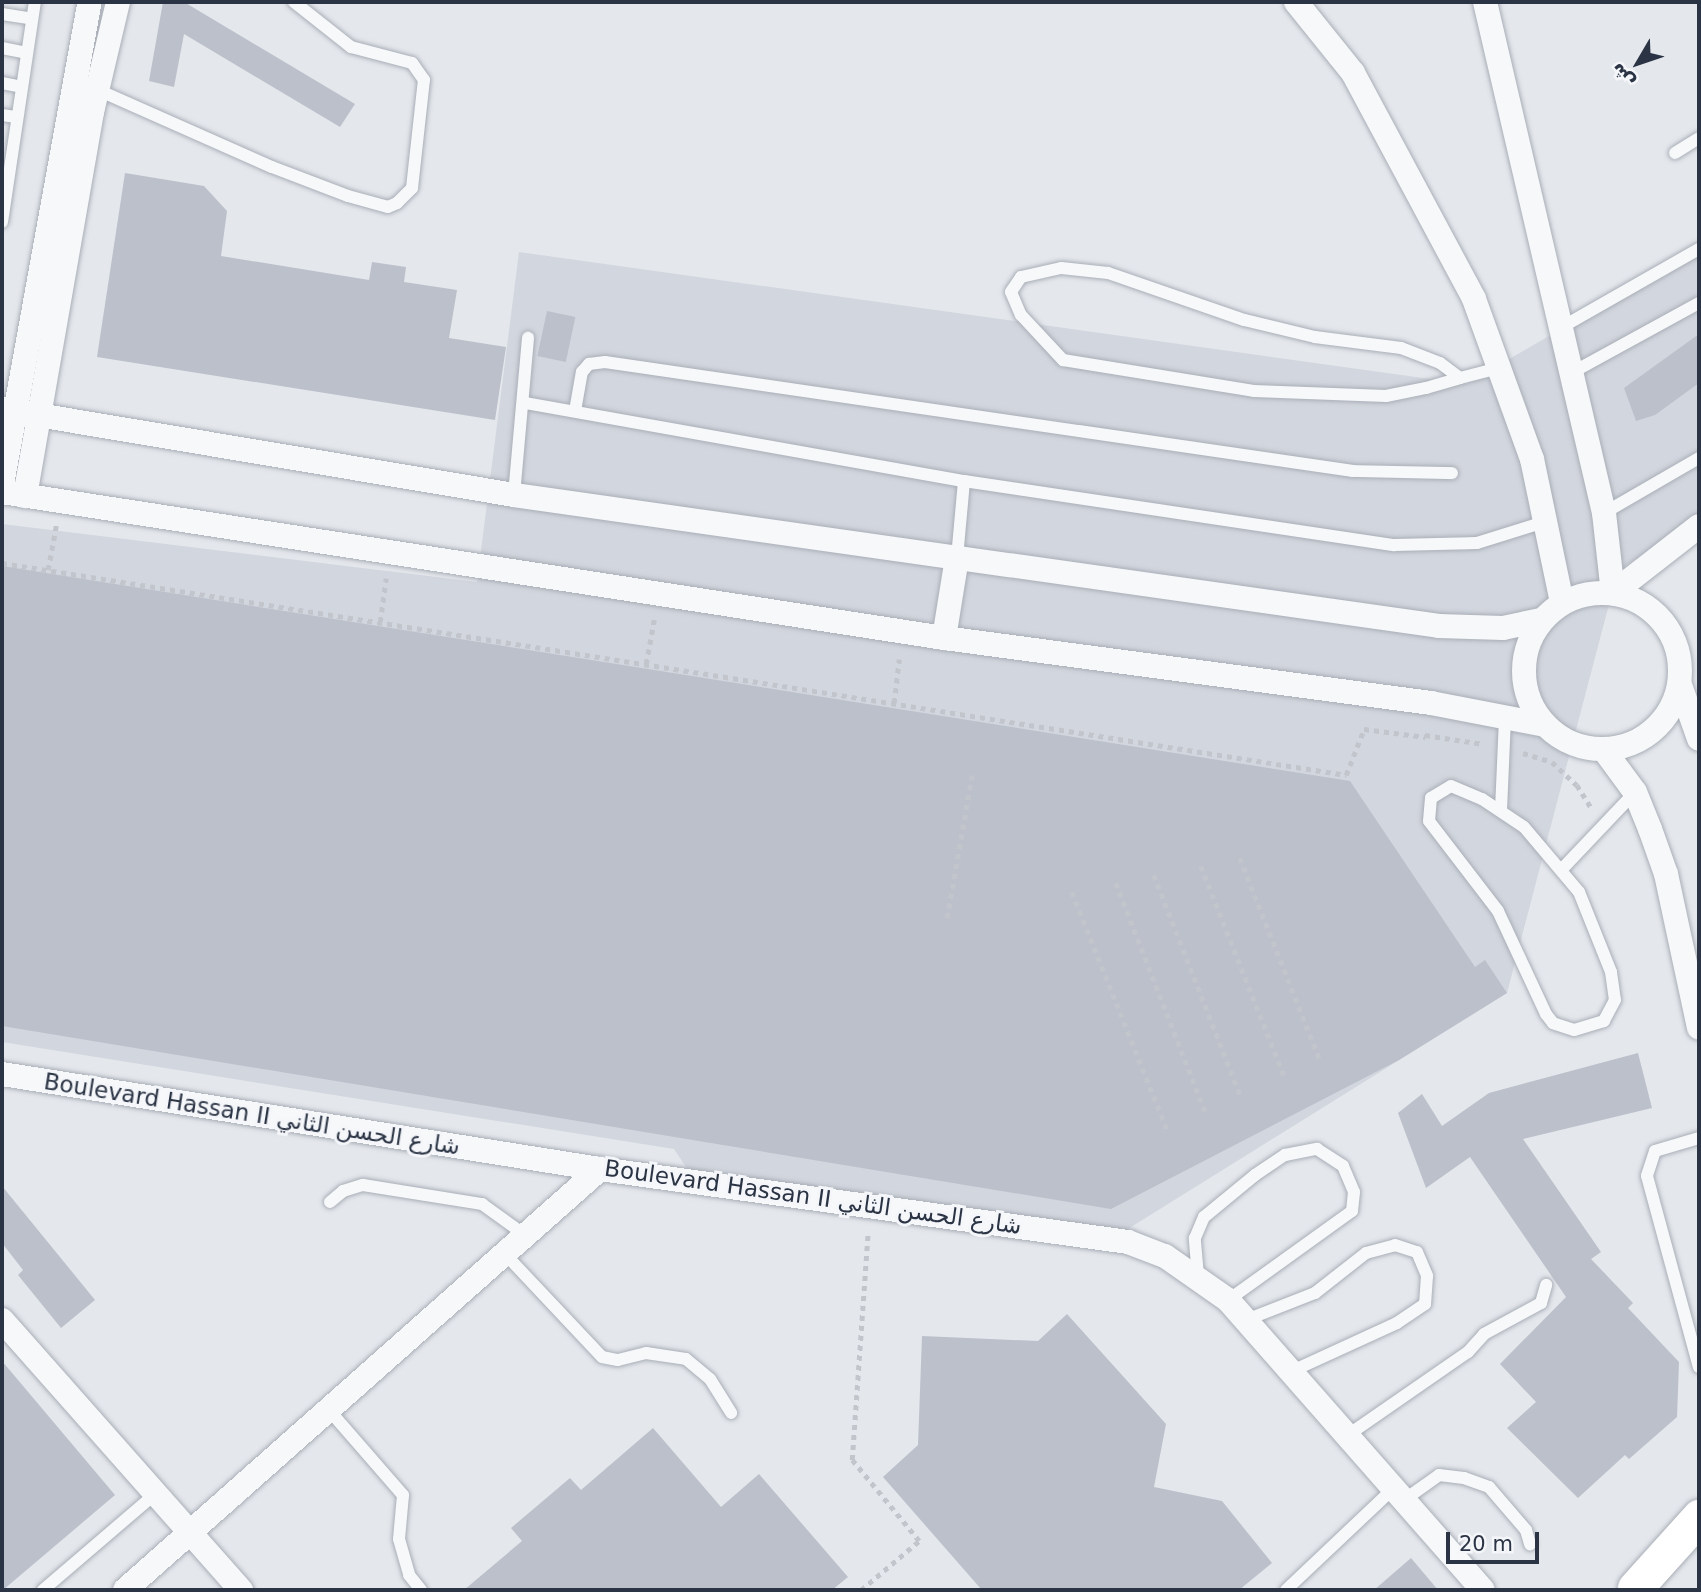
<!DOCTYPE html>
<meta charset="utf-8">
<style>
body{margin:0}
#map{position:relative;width:1701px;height:1592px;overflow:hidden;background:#e4e7ec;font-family:"DejaVu Sans",Vazirmatn,sans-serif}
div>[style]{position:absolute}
.built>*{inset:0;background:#d2d6de}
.building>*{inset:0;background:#bbc0ca;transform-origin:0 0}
.path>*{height:4.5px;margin-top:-2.25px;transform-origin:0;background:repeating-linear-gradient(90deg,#c2c5cb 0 5px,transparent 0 10px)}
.roads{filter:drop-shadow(0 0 2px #a9aeb7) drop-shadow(0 0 2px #a9aeb7)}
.lane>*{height:12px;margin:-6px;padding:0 6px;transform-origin:6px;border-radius:6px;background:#f7f8fa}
.street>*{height:24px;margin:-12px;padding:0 12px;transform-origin:12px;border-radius:12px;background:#f7f8fa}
.street>.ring{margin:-12px;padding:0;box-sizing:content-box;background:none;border:24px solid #f7f8fa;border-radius:50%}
.secondary>*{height:35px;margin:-17.5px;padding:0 17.5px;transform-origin:17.5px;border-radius:17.5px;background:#fff}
span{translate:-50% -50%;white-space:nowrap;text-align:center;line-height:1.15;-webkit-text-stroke:6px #f4f6f9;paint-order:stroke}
.street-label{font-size:23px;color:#2b3445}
.frame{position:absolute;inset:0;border:4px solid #2b3445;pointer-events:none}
.north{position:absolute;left:1603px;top:28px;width:70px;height:70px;-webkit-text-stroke:5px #f4f6f9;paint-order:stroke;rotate:231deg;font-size:19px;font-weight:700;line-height:28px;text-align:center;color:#2b3445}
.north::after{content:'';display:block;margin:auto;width:24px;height:32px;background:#2b3445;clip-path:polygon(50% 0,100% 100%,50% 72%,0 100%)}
.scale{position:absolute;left:1446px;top:1532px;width:93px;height:32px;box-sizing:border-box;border:4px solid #2b3445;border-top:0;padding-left:9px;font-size:21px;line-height:24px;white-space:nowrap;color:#2b3445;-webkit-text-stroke:5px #f4f6f9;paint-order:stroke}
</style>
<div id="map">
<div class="built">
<div style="clip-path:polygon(1699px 249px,1699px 520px,1618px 570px,1507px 993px,1115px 1237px,692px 1176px,674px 1149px,2px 1042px,2px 524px,477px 582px,519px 252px,1466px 384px)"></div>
</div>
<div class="building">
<div style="clip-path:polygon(163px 2px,184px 2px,355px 104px,340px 127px,184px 34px,174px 87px,149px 81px)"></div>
<div style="clip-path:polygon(125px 173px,204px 186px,227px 211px,221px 256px,369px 280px,372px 262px,406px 267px,404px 282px,457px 290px,449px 338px,506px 347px,495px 420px,97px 357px)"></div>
<div style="left:547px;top:311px;width:29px;height:46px;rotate:12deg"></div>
<div style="clip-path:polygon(1699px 334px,1699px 383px,1655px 415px,1636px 421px,1624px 388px)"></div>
<div style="clip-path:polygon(2px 566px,1350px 781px,1475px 967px,1485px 960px,1507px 993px,1399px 1060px,1111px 1209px,2px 1026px)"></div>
<div style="clip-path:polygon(1638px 1053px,1652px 1108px,1523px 1139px,1601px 1252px,1591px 1259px,1633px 1303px,1628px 1308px,1679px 1362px,1677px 1417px,1629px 1459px,1625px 1455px,1578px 1498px,1507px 1428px,1536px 1402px,1500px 1364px,1566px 1297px,1470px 1157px,1426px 1188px,1398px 1113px,1422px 1094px,1442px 1126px,1489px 1093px)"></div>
<div style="clip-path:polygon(2px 1186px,95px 1300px,61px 1328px,18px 1275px,23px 1270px,2px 1243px)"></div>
<div style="clip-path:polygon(1067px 1314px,1166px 1424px,1154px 1487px,1222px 1501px,1272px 1563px,1239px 1590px,981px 1589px,883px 1477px,918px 1445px,922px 1336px,1038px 1341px)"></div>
<div style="clip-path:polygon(2px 1361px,115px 1495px,3px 1590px,2px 1590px)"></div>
<div style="clip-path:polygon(653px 1428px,721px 1507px,759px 1474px,848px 1577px,832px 1590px,464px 1590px,522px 1541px,511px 1528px,570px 1478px,581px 1490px)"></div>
<div style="clip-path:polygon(1411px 1558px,1438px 1590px,1374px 1590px)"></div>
</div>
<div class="path">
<div style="left:2px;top:563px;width:1361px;rotate:8.96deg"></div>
<div style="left:1346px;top:775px;width:49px;rotate:-68.6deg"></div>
<div style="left:1364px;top:729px;width:62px;rotate:7.5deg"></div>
<div style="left:48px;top:570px;width:45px;rotate:-79.7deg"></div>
<div style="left:380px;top:622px;width:44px;rotate:-82.2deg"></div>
<div style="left:646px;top:664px;width:45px;rotate:-79.7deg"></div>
<div style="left:894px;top:703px;width:44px;rotate:-83.5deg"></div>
<div style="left:1425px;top:735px;width:59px;rotate:8.8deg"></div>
<div style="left:1523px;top:753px;width:30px;rotate:17deg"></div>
<div style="left:1552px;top:762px;width:34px;rotate:43deg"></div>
<div style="left:1577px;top:785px;width:28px;rotate:58deg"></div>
<div style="left:1240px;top:858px;width:217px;rotate:68.4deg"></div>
<div style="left:1201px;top:866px;width:226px;rotate:68.4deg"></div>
<div style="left:1154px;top:875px;width:238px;rotate:68.6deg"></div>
<div style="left:1116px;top:883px;width:248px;rotate:68.7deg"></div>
<div style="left:1072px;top:892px;width:258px;rotate:68.2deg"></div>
<div style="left:947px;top:918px;width:145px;rotate:-80.1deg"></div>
<div style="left:861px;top:1590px;width:76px;rotate:-40.2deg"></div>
<div style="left:919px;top:1541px;width:105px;rotate:-129.6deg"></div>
<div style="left:852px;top:1460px;width:228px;rotate:-86deg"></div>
</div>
<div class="roads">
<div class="lane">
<div style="left:2px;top:14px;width:30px;rotate:9deg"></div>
<div style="left:2px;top:48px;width:25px;rotate:11deg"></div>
<div style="left:2px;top:83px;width:20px;rotate:11deg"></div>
<div style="left:98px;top:90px;width:190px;rotate:23.9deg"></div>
<div style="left:272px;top:167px;width:81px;rotate:20.9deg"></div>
<div style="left:348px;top:196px;width:41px;rotate:15.4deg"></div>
<div style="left:388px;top:207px;width:10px;rotate:-24deg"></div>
<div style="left:397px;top:203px;width:21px;rotate:-45deg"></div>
<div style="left:412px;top:188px;width:109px;rotate:-83.7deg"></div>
<div style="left:424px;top:80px;width:21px;rotate:-125deg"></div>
<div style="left:412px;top:63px;width:63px;rotate:-165.3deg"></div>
<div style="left:351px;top:47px;width:73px;rotate:-141.7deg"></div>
<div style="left:2px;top:115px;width:15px;rotate:8deg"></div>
<div style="left:1675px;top:153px;width:28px;rotate:-32deg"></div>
<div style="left:2px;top:222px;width:222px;rotate:-81.5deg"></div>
<div style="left:1562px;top:327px;width:158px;rotate:-29.7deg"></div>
<div style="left:1573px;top:372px;width:144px;rotate:-28.7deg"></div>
<div style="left:1460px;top:378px;width:25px;rotate:-143deg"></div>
<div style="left:1440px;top:363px;width:42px;rotate:-159deg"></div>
<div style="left:1401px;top:348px;width:87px;rotate:-172.7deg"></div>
<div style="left:1315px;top:337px;width:73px;rotate:-166.5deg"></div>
<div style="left:1244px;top:320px;width:144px;rotate:-160.9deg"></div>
<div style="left:1108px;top:273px;width:47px;rotate:-173.9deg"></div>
<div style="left:1061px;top:268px;width:41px;rotate:167.3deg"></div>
<div style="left:1021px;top:277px;width:18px;rotate:124deg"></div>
<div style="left:1011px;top:292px;width:25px;rotate:67deg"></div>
<div style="left:1021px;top:315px;width:62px;rotate:47deg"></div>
<div style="left:1063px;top:360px;width:193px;rotate:9.2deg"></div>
<div style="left:1254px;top:391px;width:132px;rotate:2.2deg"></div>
<div style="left:1386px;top:396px;width:41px;rotate:-11.3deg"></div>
<div style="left:1426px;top:388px;width:35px;rotate:-16deg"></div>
<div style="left:1460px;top:378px;width:40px;rotate:-14.4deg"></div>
<div style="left:525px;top:403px;width:446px;rotate:10.1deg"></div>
<div style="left:964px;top:481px;width:435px;rotate:8.5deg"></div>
<div style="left:1394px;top:545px;width:83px;rotate:-1.4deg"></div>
<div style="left:1477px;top:543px;width:73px;rotate:-17.4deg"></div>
<div style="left:575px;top:411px;width:40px;rotate:-80deg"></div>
<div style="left:582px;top:372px;width:11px;rotate:-49deg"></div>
<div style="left:589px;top:364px;width:16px;rotate:-7deg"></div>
<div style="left:605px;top:362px;width:756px;rotate:8.29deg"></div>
<div style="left:1353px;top:471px;width:99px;rotate:1.2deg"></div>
<div style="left:514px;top:495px;width:158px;rotate:-84.9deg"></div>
<div style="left:1604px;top:513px;width:110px;rotate:-30.1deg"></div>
<div style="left:957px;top:558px;width:77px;rotate:-84.8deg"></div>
<div style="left:1451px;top:786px;width:34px;rotate:23deg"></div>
<div style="left:1482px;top:799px;width:50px;rotate:33.7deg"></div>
<div style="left:1524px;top:827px;width:85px;rotate:49.8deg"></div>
<div style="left:1579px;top:892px;width:86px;rotate:68.2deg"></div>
<div style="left:1611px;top:972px;width:28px;rotate:82deg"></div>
<div style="left:1615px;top:1000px;width:24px;rotate:118deg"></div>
<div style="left:1604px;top:1021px;width:31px;rotate:163deg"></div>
<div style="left:1574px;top:1030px;width:22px;rotate:-162deg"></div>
<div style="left:1553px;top:1023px;width:11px;rotate:-128deg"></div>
<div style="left:1546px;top:1014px;width:114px;rotate:-115deg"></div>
<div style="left:1498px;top:911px;width:113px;rotate:-127.5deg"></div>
<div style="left:1429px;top:821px;width:23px;rotate:-85deg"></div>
<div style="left:1431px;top:798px;width:23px;rotate:-31deg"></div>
<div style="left:1501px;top:810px;width:93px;rotate:-87.5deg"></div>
<div style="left:1563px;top:868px;width:105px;rotate:-46.5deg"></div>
<div style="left:1699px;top:1138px;width:46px;rotate:163.5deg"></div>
<div style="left:1655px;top:1151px;width:26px;rotate:108deg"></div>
<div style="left:1647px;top:1176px;width:198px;rotate:74.8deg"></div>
<div style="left:330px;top:1202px;width:17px;rotate:-40deg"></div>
<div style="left:343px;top:1191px;width:21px;rotate:-17deg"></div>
<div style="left:363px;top:1185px;width:121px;rotate:9.1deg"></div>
<div style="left:482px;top:1204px;width:53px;rotate:35.8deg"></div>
<div style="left:505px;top:1254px;width:141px;rotate:46.7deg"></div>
<div style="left:602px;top:1357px;width:16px;rotate:11deg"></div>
<div style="left:618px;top:1360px;width:29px;rotate:-14deg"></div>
<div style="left:646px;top:1353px;width:40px;rotate:8.5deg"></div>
<div style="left:686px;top:1359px;width:31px;rotate:40deg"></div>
<div style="left:710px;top:1379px;width:40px;rotate:58deg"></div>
<div style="left:1198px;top:1276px;width:38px;rotate:-95deg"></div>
<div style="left:1195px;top:1238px;width:23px;rotate:-67deg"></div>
<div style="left:1204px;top:1217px;width:66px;rotate:-39.5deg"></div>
<div style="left:1255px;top:1175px;width:36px;rotate:-34deg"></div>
<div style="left:1285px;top:1155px;width:33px;rotate:-11deg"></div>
<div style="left:1317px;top:1149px;width:31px;rotate:33deg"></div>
<div style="left:1343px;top:1166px;width:28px;rotate:67deg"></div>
<div style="left:1354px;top:1192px;width:19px;rotate:96deg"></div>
<div style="left:1352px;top:1211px;width:153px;rotate:144.3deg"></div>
<div style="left:1246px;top:1320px;width:74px;rotate:-21.4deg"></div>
<div style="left:1315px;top:1293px;width:65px;rotate:-38.1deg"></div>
<div style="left:1366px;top:1253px;width:30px;rotate:-15deg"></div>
<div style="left:1395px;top:1245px;width:23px;rotate:18deg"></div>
<div style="left:1417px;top:1252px;width:26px;rotate:67deg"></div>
<div style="left:1427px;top:1276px;width:28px;rotate:94deg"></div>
<div style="left:1425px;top:1304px;width:34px;rotate:146deg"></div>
<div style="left:1397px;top:1323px;width:115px;rotate:155.4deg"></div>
<div style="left:329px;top:1410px;width:113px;rotate:49deg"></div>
<div style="left:403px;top:1495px;width:44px;rotate:95.2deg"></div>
<div style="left:399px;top:1539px;width:37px;rotate:74deg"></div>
<div style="left:409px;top:1575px;width:19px;rotate:51deg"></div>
<div style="left:1348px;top:1435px;width:146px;rotate:-34.7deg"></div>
<div style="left:1468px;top:1352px;width:24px;rotate:-48deg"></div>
<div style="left:1484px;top:1334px;width:65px;rotate:-28.5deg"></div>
<div style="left:1541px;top:1303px;width:19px;rotate:-74deg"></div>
<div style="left:1404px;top:1500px;width:43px;rotate:-35.5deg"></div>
<div style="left:1439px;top:1475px;width:25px;rotate:7deg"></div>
<div style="left:1464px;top:1478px;width:27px;rotate:20deg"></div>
<div style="left:1489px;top:1487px;width:57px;rotate:49.3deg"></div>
<div style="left:1526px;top:1530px;width:15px;rotate:74deg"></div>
<div style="left:43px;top:1590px;width:148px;rotate:-40.6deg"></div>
<div style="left:1286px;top:1590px;width:149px;rotate:-43.4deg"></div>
</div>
<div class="street">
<div style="left:1296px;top:2px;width:91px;rotate:51.2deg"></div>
<div style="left:1353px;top:73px;width:256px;rotate:61.8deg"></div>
<div style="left:1474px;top:299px;width:170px;rotate:70.1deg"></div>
<div style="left:1532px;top:459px;width:147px;rotate:78.2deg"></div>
<div style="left:1485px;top:2px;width:525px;rotate:76.89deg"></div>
<div style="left:1604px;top:513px;width:81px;rotate:83.6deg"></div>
<div style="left:2px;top:409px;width:519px;rotate:9.53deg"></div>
<div style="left:514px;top:495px;width:934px;rotate:8.06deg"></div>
<div style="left:1439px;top:626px;width:64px;rotate:1.8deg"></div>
<div style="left:1503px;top:628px;width:40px;rotate:-12deg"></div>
<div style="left:2px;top:484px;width:490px;rotate:-79.7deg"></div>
<div style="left:2px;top:492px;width:953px;rotate:8.81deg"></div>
<div style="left:944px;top:638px;width:491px;rotate:7.6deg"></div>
<div style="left:1431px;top:703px;width:116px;rotate:10.9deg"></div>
<div style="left:25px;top:496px;width:390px;rotate:-80.1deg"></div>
<div style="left:92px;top:112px;width:113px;rotate:-76.7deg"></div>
<div class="ring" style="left:1524px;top:593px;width:132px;height:132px"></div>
<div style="left:1613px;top:593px;width:109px;rotate:-37.9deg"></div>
<div style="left:944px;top:638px;width:81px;rotate:-80.8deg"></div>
<div style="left:1680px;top:685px;width:57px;rotate:70.6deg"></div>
<div style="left:1604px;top:750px;width:52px;rotate:53.6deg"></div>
<div style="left:1635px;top:792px;width:40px;rotate:68deg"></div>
<div style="left:1650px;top:829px;width:48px;rotate:70.4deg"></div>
<div style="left:1666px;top:874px;width:157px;rotate:77.9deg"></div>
<div style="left:2px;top:1074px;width:605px;rotate:9.03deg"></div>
<div style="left:600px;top:1169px;width:533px;rotate:7.87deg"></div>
<div style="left:1128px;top:1242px;width:40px;rotate:21deg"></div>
<div style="left:1165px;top:1256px;width:77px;rotate:34.9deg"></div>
<div style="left:1228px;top:1300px;width:386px;rotate:48.7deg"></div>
<div style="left:2px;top:1320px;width:361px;rotate:48.5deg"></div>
<div style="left:125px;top:1590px;width:635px;rotate:-41.55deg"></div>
</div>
<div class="secondary">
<div style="left:1635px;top:1588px;width:96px;rotate:-48deg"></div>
</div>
</div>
<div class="street-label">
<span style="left:252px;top:1114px;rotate:9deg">Boulevard Hassan II شارع الحسن الثاني</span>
<span style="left:813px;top:1197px;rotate:8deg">Boulevard Hassan II شارع الحسن الثاني</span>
</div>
<div class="frame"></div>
<div class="north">ش</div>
<div class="scale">20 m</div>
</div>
